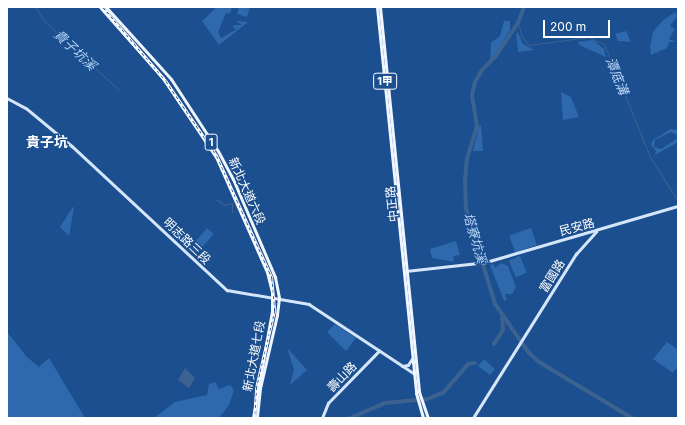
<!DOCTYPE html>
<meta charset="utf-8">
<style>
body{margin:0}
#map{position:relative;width:685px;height:425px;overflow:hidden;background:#1b4f8f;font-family:Inter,"Noto Sans TC",sans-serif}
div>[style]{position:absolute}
.green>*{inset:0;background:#2e69ad;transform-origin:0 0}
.water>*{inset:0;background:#3c6290}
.stream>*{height:1px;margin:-0.5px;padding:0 0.5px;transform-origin:0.5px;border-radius:0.5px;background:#3c6290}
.river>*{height:4px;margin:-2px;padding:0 2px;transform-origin:2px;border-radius:2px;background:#3c6290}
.secondary>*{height:2.5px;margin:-1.25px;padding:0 1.25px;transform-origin:1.25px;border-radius:1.25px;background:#d6e6fa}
.primary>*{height:3px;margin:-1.5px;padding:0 1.5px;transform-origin:1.5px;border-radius:1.5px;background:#f0f6ff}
.rail>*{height:2.5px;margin-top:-1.25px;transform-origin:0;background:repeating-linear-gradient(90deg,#1b4f8f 0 3px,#fff 0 6px);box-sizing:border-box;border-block:1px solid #fff}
span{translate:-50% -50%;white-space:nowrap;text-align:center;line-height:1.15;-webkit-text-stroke:3px #1b4f8f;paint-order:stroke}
.shield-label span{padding:1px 3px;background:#1b4f8f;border:1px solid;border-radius:3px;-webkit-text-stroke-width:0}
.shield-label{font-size:11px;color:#fff;font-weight:700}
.street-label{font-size:12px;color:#fff}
.water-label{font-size:13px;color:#b5d3f5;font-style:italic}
.quarter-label{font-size:14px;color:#fff;font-weight:700}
.frame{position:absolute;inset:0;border:8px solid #fff;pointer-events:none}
.scale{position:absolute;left:543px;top:20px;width:67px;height:18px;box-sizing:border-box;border:2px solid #fff;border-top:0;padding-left:5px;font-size:12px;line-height:14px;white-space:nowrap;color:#fff;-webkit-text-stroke:3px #1b4f8f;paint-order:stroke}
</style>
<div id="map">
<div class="green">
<div style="clip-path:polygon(217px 7px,232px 7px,230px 14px,226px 13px,218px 32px,221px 38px,237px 29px,233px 28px,234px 25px,242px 25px,236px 21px,248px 22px,219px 45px,202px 21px)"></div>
<div style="clip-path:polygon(239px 7px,250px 7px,247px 17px,237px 14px)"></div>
<div style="clip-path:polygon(675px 12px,677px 16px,670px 26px,675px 29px,669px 39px,676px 42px,669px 42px,667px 48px,651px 55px,650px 47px,653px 32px,662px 21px)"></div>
<div style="clip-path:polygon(504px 21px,510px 21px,510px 30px,490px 63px,491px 43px,500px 36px)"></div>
<div style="clip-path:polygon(626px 31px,631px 42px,618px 41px,615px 34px)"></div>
<div style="clip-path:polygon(516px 33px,518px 33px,523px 44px,534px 50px,518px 52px)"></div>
<div style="clip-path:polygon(593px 40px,604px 49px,606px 57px,579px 45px,578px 42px)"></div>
<div style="clip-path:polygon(561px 92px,571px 97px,579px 117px,563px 120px)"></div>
<div style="clip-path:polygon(481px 125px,483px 151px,473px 151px,479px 126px)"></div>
<div style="clip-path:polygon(671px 129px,678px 130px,678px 136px,671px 132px,655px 140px,654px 147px,661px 149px,678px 138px,678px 142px,655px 155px,656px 151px,651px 145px,653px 140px)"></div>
<div style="clip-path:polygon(73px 207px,74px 207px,69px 236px,60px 227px)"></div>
<div style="left:207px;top:228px;width:9px;height:29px;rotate:41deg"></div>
<div style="left:531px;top:228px;width:18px;height:23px;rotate:71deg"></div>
<div style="clip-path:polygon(456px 241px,460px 255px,453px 256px,454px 262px,432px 258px,430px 249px)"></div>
<div style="left:520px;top:256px;width:18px;height:12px;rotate:68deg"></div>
<div style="clip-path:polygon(501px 263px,508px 266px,516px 287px,512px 294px,505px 294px,507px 300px,504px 301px,490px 265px,493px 264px,495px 268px)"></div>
<div style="clip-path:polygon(335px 324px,356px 338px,346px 351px,327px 332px)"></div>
<div style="clip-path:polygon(7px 332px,27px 357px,39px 367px,49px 358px,85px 418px,7px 418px)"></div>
<div style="clip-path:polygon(667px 342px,678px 350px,678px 366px,673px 373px,653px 359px)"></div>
<div style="clip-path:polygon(287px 348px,307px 370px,290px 385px,294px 369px)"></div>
<div style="clip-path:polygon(484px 359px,495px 369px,490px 375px,478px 366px)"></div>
<div style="clip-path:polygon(215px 382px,219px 389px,230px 385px,234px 390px,229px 405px,219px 418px,154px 418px,175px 402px,207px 395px,209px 384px)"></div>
</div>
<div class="water">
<div style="clip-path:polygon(185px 368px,195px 378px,189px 388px,178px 380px)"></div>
</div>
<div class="stream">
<div style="left:35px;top:7px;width:17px;rotate:57deg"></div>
<div style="left:44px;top:21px;width:102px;rotate:42.6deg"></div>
<div style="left:518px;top:23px;width:15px;rotate:74deg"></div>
<div style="left:522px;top:37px;width:11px;rotate:49deg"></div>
<div style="left:529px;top:45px;width:60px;rotate:-7.7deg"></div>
<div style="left:588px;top:37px;width:17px;rotate:24deg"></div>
<div style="left:604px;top:44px;width:122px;rotate:67.8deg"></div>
<div style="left:650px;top:157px;width:49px;rotate:57.6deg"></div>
<div style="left:217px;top:200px;width:9px;rotate:32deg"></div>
<div style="left:225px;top:205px;width:7px;rotate:-16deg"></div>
<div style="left:232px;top:203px;width:9px;rotate:90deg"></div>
</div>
<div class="river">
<div style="left:524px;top:7px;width:17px;rotate:111deg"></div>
<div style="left:518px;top:23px;width:40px;rotate:124deg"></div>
<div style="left:496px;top:56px;width:20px;rotate:135deg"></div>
<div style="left:482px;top:70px;width:14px;rotate:120deg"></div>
<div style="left:475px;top:82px;width:13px;rotate:103deg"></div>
<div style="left:472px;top:95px;width:31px;rotate:81deg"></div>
<div style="left:477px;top:126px;width:34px;rotate:107deg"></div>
<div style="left:467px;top:158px;width:23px;rotate:95deg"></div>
<div style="left:465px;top:181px;width:28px;rotate:88deg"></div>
<div style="left:466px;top:209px;width:99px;rotate:73deg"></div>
<div style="left:495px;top:304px;width:60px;rotate:55.2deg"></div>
<div style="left:529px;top:353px;width:13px;rotate:42deg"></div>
<div style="left:539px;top:362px;width:109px;rotate:31.1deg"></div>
<div style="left:494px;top:344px;width:17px;rotate:-57deg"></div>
<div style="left:503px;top:330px;width:13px;rotate:-94deg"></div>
<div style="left:350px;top:418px;width:38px;rotate:-23deg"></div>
<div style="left:385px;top:403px;width:42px;rotate:-5.4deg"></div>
<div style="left:427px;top:399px;width:17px;rotate:-21deg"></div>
<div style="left:443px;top:393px;width:38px;rotate:-49deg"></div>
<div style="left:468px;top:364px;width:7px;rotate:-8deg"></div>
</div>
<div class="secondary">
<div style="left:7px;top:98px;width:21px;rotate:28deg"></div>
<div style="left:26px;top:108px;width:60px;rotate:39.6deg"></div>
<div style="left:72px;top:146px;width:212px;rotate:42.9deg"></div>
<div style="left:227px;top:290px;width:83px;rotate:9.7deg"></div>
<div style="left:309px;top:304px;width:127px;rotate:33.4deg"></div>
<div style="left:406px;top:271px;width:81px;rotate:-6.4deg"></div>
<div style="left:486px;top:262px;width:200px;rotate:-16.3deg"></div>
<div style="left:402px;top:366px;width:6px;rotate:-9deg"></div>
<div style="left:408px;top:365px;width:7px;rotate:-56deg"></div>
<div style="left:322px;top:418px;width:16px;rotate:-68deg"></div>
<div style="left:328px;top:403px;width:73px;rotate:-45.6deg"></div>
<div style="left:473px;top:418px;width:194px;rotate:-57.9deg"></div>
<div style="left:576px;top:254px;width:30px;rotate:-48deg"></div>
</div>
<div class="primary">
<div style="left:100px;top:7px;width:94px;rotate:48.5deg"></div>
<div style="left:162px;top:77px;width:97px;rotate:56deg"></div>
<div style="left:216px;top:157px;width:126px;rotate:66.1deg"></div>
<div style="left:267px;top:272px;width:21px;rotate:76deg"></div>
<div style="left:272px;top:292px;width:19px;rotate:90deg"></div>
<div style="left:272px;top:311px;width:109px;rotate:100.1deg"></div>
<div style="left:106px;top:7px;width:97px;rotate:47.9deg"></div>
<div style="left:171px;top:79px;width:86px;rotate:56.9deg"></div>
<div style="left:218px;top:151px;width:32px;rotate:62deg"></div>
<div style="left:233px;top:179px;width:107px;rotate:66.8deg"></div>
<div style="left:275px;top:277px;width:21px;rotate:79deg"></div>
<div style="left:279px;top:298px;width:17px;rotate:97deg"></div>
<div style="left:277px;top:315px;width:75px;rotate:103.1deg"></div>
<div style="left:260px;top:388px;width:30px;rotate:96deg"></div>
<div style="left:377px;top:7px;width:388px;rotate:84.2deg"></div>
<div style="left:416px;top:393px;width:26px;rotate:74deg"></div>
<div style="left:380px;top:7px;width:387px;rotate:84.2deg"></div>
<div style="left:419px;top:392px;width:28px;rotate:71deg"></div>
</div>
<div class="rail">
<div style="left:103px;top:7px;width:97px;rotate:49.6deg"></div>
<div style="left:166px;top:81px;width:91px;rotate:55.8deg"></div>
<div style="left:217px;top:156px;width:134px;rotate:65.7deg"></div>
<div style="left:272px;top:278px;width:32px;rotate:85deg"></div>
<div style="left:275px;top:310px;width:79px;rotate:103.2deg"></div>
<div style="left:257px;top:387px;width:31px;rotate:94deg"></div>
</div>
<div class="shield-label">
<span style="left:385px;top:81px">1甲</span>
<span style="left:211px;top:142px">1</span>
</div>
<div class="street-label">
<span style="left:247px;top:191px;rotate:66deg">新北大道六段</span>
<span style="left:392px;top:204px;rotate:-96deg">中正路</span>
<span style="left:577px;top:227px;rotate:-15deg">民安路</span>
<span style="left:187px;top:241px;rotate:44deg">明志路三段</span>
<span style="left:552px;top:276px;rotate:-58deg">富國路</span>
<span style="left:254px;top:356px;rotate:-79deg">新北大道七段</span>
<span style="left:342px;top:377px;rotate:-46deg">壽山路</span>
</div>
<div class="water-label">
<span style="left:75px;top:50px;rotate:43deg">貴子坑溪</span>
<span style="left:617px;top:76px;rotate:68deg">潭底溝</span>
<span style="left:475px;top:238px;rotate:74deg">塔寮坑溪</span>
</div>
<div class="quarter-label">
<span style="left:47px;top:142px">貴子坑</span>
</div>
<div class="frame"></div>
<div class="scale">200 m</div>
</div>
